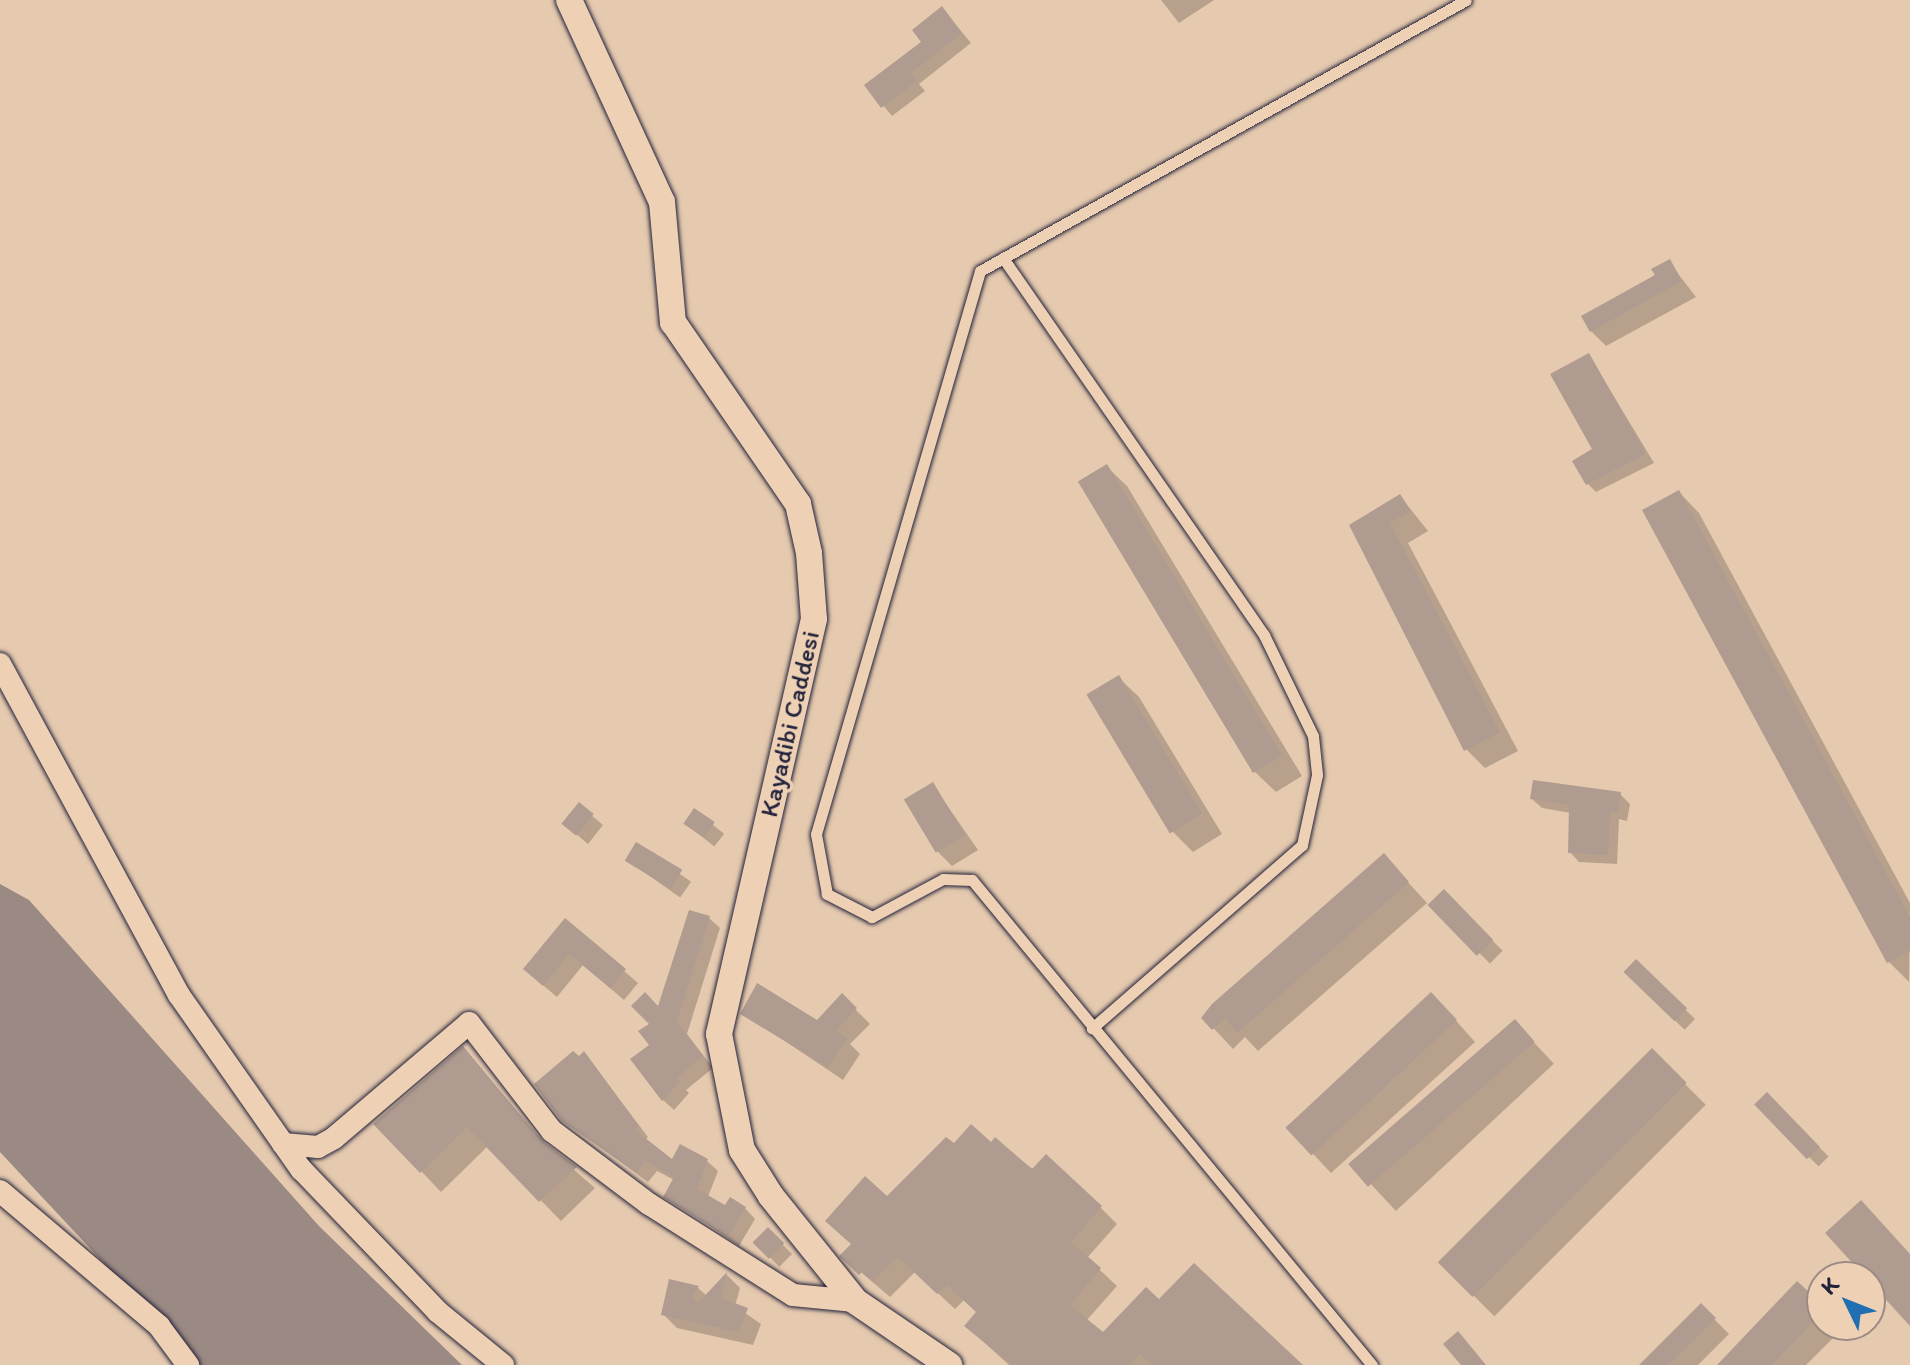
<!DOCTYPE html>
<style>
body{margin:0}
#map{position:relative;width:1910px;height:1365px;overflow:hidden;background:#e6caaf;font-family:Itim,sans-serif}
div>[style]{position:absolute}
.water>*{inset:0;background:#9b8983}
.shadow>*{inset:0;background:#0003;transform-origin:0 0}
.building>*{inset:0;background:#af9b8f;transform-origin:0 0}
.roads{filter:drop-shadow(0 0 2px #22223b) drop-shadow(0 0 2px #22223b)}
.service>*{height:11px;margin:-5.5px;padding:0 5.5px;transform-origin:5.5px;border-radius:5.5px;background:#eed1b4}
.minor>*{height:22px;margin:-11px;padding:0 11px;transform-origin:11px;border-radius:11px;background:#eed1b4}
.tertiary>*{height:26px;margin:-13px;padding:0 13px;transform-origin:13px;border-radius:13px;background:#eed1b4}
span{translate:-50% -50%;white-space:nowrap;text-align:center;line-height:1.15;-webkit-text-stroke:7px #eed1b4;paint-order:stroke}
.street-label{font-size:26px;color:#22223b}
.north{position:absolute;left:1806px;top:1261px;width:80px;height:80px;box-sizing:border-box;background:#eed1b4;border:2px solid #9c8b84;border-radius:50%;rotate:313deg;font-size:22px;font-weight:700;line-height:32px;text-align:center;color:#22223b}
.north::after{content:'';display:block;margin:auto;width:28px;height:36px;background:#1f6fb2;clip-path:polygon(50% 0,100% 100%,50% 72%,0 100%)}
</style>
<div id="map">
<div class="water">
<div style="clip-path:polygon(0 884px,29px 900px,319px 1226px,462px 1365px,199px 1365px,0 1152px)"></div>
</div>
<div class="shadow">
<div style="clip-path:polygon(1161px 0,1214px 0,1179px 23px)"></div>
<div style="clip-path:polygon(951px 19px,971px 43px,919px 84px,925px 91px,892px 116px,866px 85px)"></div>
<div style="clip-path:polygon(1669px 262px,1696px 297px,1606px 346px,1591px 331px)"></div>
<div style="clip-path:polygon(1589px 355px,1654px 463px,1596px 492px,1587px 483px,1595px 450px)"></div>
<div style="clip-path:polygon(1106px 466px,1127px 486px,1302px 776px,1276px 792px,1255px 772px)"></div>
<div style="clip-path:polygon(1679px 492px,1699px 513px,1910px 903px,1909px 982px,1889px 962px,1645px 511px)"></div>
<div style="clip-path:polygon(1400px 496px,1428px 531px,1408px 543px,1518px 751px,1485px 768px,1466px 749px,1351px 525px)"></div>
<div style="clip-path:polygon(1118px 677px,1139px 697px,1222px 834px,1193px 852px,1173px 832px)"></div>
<div style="clip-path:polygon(933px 785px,978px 850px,952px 866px,937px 851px)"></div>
<div style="clip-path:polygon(1620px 794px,1630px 804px,1627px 821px,1619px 819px,1617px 864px,1579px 862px,1570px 852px,1571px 813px,1542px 808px,1532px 799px)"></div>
<div style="clip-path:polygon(579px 805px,603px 825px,588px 844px,575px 833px)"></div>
<div style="left:695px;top:811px;width:37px;height:16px;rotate:38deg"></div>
<div style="left:637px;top:844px;width:66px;height:19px;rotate:35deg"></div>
<div style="clip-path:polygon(1384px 856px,1427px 903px,1258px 1051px,1245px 1037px,1233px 1049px,1204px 1018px)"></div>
<div style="left:1444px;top:892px;width:83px;height:18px;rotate:45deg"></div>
<div style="clip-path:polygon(709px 918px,720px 928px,687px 1034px,713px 1068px,686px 1090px,689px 1093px,674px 1110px,663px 1100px,652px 1024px)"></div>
<div style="clip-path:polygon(566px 921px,638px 983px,624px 1000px,583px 965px,557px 997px,538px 981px)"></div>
<div style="left:1636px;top:962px;width:82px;height:15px;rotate:44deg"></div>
<div style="clip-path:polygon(842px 996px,870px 1024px,850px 1044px,860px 1054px,843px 1080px,743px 1013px,817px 1022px)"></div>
<div style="clip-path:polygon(1451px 1015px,1475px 1042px,1331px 1173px,1287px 1126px)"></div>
<div style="left:1515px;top:1022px;width:57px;height:216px;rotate:47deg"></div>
<div style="clip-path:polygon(463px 1049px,550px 1149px,595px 1188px,561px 1221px,488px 1146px,441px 1192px,421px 1171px)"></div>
<div style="left:1652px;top:1051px;width:76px;height:299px;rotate:45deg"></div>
<div style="clip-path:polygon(584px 1053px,648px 1137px,645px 1140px,673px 1162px,707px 1161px,718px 1171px,708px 1197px,725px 1208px,745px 1208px,755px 1219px,739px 1246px,666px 1196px,674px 1180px,657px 1171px,648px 1182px,563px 1120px)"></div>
<div style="left:1767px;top:1095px;width:87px;height:14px;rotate:45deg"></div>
<div style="clip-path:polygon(991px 1145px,1100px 1207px,1117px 1224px,1087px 1258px,1117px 1286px,1086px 1321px,1103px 1335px,1160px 1302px,1300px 1365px,1009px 1365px,966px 1326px,978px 1312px,964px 1300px,955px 1309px,915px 1272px,890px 1297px,842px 1256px,888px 1199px,954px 1146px)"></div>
<div style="left:768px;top:1230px;width:34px;height:18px;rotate:45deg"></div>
<div style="clip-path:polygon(727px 1275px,740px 1288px,735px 1306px,761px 1324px,753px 1345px,677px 1328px,663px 1314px,670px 1282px,698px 1288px,707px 1296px)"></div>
<div style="clip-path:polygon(1701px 1306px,1729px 1334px,1698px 1365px,1642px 1365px)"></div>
<div style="clip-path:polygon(1822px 1307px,1822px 1325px,1843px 1328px,1806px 1365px,1720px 1365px)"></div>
</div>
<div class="building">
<div style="clip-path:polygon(942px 6px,962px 33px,911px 73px,917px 81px,881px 108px,864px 85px,921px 42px,912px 30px)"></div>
<div style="clip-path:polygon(1670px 259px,1682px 281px,1590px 332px,1581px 316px,1655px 275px,1651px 269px)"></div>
<div style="clip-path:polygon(1589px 353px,1646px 454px,1586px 485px,1572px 461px,1592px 449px,1550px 374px)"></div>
<div style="left:1107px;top:464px;width:340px;height:34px;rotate:59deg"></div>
<div style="clip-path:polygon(1679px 490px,1910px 917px,1910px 951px,1887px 963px,1642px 510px)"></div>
<div style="clip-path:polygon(1400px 494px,1411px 511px,1390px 523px,1500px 732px,1464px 751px,1349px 525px)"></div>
<div style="left:1119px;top:675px;width:162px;height:38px;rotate:59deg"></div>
<div style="clip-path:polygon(1533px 780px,1621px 792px,1618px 812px,1610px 811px,1608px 855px,1568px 853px,1569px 805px,1530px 799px)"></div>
<div style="left:933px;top:782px;width:62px;height:34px;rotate:59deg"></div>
<div style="left:579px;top:802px;width:19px;height:28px;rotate:39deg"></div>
<div style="left:694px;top:808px;width:25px;height:19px;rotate:34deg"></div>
<div style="left:636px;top:842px;width:54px;height:22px;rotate:31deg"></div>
<div style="clip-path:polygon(1384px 853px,1409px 882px,1237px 1033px,1225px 1018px,1212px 1030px,1201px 1018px,1212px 1004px)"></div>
<div style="left:1444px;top:889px;width:71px;height:23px;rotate:46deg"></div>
<div style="clip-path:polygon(689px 910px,710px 916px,677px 1021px,703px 1056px,677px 1078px,680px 1081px,662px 1101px,630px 1059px,649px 1045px,638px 1031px,649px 1024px,631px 1006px,645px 992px,658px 1006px)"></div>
<div style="clip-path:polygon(565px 918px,626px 969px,610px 988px,569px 954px,543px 986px,523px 969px)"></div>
<div style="left:1636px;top:959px;width:71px;height:18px;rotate:44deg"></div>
<div style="clip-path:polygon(757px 983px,817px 1020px,842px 993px,857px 1008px,836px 1031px,847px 1038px,828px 1067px,740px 1014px)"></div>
<div style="left:1431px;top:992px;width:38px;height:199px;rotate:47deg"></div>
<div style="left:1515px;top:1019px;width:30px;height:221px;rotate:49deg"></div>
<div style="clip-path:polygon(463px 1046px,541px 1140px,577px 1167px,539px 1202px,467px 1127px,420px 1173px,373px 1124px)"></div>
<div style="left:1652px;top:1048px;width:49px;height:303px;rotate:45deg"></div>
<div style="clip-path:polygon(573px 1051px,579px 1056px,584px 1051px,639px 1126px,635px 1130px,672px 1159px,680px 1144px,708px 1159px,697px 1189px,725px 1205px,730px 1197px,746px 1207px,728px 1237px,663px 1197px,674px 1177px,645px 1161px,637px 1173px,562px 1121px,534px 1084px)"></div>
<div style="left:1767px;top:1092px;width:76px;height:18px;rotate:46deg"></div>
<div style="clip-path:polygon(971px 1124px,991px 1142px,995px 1137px,1032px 1169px,1046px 1154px,1102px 1206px,1071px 1242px,1101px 1268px,1070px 1305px,1103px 1332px,1146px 1287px,1159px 1299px,1194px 1263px,1303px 1365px,1152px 1365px,1140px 1354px,1130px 1365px,1012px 1365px,964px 1326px,976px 1312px,947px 1285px,937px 1294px,898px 1257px,872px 1281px,862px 1272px,859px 1275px,839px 1256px,851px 1244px,825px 1221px,865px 1176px,887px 1196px,946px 1137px,954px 1143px)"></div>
<div style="clip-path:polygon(1861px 1200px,1910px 1254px,1910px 1326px,1825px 1233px)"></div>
<div style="left:768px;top:1227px;width:23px;height:22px;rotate:45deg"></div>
<div style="clip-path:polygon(727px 1272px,721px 1298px,748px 1308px,739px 1332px,661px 1315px,669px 1279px,699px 1286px,692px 1298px,698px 1303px)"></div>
<div style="clip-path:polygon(1797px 1281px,1822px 1304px,1822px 1312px,1772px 1365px,1717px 1365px)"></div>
<div style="clip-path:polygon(1701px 1303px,1716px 1318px,1668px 1365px,1639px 1365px)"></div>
<div style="clip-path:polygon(1458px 1331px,1486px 1365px,1461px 1365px,1443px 1344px)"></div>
</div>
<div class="roads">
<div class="service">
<div style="left:1003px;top:258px;width:459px;rotate:55.3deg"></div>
<div style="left:1264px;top:635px;width:112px;rotate:64.1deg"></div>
<div style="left:1313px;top:736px;width:39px;rotate:84deg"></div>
<div style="left:1317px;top:775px;width:72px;rotate:102.1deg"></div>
<div style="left:1302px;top:845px;width:279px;rotate:138.9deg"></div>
<div style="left:1372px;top:1365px;width:629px;rotate:-129.51deg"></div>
<div style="left:972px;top:880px;width:29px;rotate:-178deg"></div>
<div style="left:943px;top:879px;width:81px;rotate:151.8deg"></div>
<div style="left:872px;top:917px;width:51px;rotate:-152.9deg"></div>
<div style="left:827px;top:894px;width:61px;rotate:-100.4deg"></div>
<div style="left:816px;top:834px;width:586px;rotate:-73.76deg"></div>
<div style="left:980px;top:271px;width:556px;rotate:-29.14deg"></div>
</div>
<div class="minor">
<div style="left:0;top:664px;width:376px;rotate:61.6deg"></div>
<div style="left:179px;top:995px;width:213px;rotate:55deg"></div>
<div style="left:301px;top:1169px;width:198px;rotate:46.2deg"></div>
<div style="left:438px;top:1312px;width:84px;rotate:39.2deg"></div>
<div style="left:283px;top:1144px;width:35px;rotate:5deg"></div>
<div style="left:318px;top:1147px;width:18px;rotate:-29deg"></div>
<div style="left:334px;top:1138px;width:177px;rotate:-40.4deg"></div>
<div style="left:469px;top:1023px;width:136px;rotate:52.5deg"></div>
<div style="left:552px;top:1131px;width:121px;rotate:37deg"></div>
<div style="left:649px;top:1204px;width:170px;rotate:32.3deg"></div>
<div style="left:793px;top:1295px;width:62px;rotate:5.5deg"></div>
<div style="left:0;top:1191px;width:209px;rotate:40.3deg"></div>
<div style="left:159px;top:1326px;width:49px;rotate:53.4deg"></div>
</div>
<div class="tertiary">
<div style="left:569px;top:0;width:222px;rotate:65.3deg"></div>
<div style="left:662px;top:202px;width:121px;rotate:84.8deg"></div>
<div style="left:673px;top:322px;width:221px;rotate:55.5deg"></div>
<div style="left:798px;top:504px;width:50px;rotate:77.3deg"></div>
<div style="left:809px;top:553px;width:66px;rotate:85.7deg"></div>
<div style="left:814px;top:619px;width:426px;rotate:102.9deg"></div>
<div style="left:719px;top:1034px;width:118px;rotate:78.8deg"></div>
<div style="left:742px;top:1150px;width:54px;rotate:57.8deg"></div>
<div style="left:771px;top:1196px;width:134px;rotate:51.3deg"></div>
<div style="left:855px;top:1301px;width:114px;rotate:34.2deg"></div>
</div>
</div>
<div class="street-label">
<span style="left:790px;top:724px;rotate:-77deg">Kayadibi Caddesi</span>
</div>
<div class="north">K</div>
</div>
